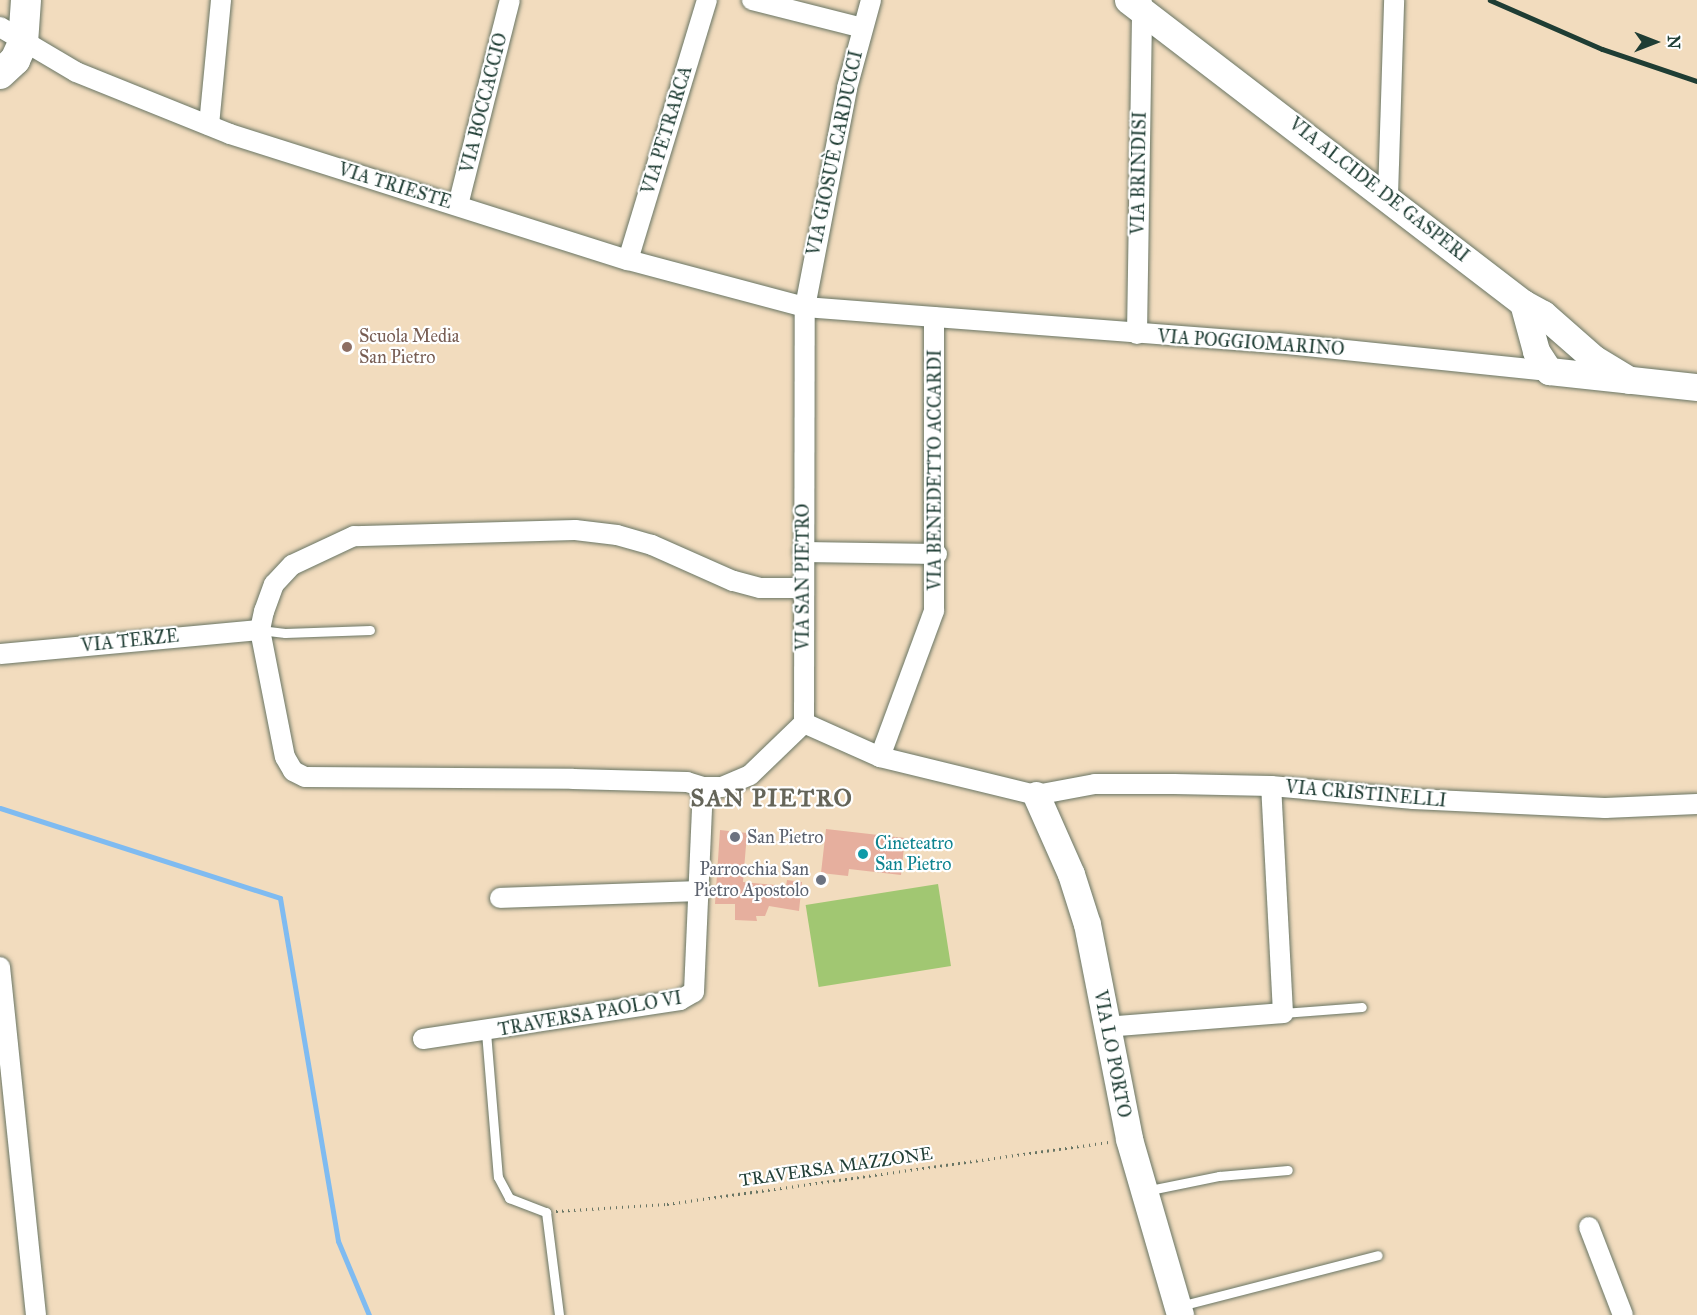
<!DOCTYPE html>
<meta charset="utf-8">
<style>
body{margin:0}
#map{position:relative;width:1697px;height:1315px;overflow:hidden;background:#f2dcbe;font-family:"IM FELL Great Primer",serif}
div>[style]{position:absolute}
.green>*{inset:0;background:#a1c772;transform-origin:0 0}
.stream>*{height:5px;margin:-2.5px;padding:0 2.5px;transform-origin:2.5px;border-radius:2.5px;background:#7fbbf1}
.building>*{inset:0;background:#e6af9e}
.path>*{height:3px;margin-top:-1.5px;transform-origin:0;background:repeating-linear-gradient(90deg,#697564 0 1.5px,transparent 0 6px)}
.roads{filter:drop-shadow(0 0 2px #697564) drop-shadow(0 0 2px #697564)}
.lane>*{height:9px;margin:-4.5px;padding:0 4.5px;transform-origin:4.5px;border-radius:4.5px;background:#fff}
.street>*{height:20px;margin:-10px;padding:0 10px;transform-origin:10px;border-radius:10px;background:#fff}
.secondary>*{height:27px;margin:-13.5px;padding:0 13.5px;transform-origin:13.5px;border-radius:13.5px;background:#fff}
.primary>*{height:30px;margin:-15px;padding:0 15px;transform-origin:15px;border-radius:15px;background:#fff}
.rail>*{height:4.5px;margin:-2.25px;padding:0 2.25px;transform-origin:2.25px;border-radius:2.25px;background:#1f3d34}
.dots>*{width:16px;height:16px;translate:-50% -50%;box-sizing:border-box;border:3px solid #fff;border-radius:50%}
span{translate:-50% -50%;white-space:nowrap;text-align:center;line-height:1.15;-webkit-text-stroke:4.5px #fff;paint-order:stroke}
.street-label{font-size:18px;color:#1f3d34}
.education-label{font-size:18px;color:#785e54}
.left{translate:0 -50%;text-align:left}
.worship-label{font-size:18px;color:#5b616d}
.right{translate:-100% -50%;text-align:right}
.culture-label{font-size:18px;color:#0d838f}
.district-label{font-size:24px;color:#656559;font-weight:700;letter-spacing:1.5px}
.north{position:absolute;left:1625px;top:12px;width:60px;height:60px;-webkit-text-stroke:4px #fff;paint-order:stroke;rotate:90deg;font-size:16px;font-weight:700;line-height:24px;text-align:center;color:#1f3d34}
.north::after{content:'';display:block;margin:auto;width:21px;height:27px;background:#1f3d34;clip-path:polygon(50% 0,100% 100%,50% 72%,0 100%)}
</style>
<div id="map">
<div class="green">
<div style="left:938px;top:884px;width:83px;height:134px;rotate:81deg"></div>
</div>
<div class="stream">
<div style="left:0;top:808px;width:294px;rotate:17.8deg"></div>
<div style="left:280px;top:898px;width:348px;rotate:80.4deg"></div>
<div style="left:338px;top:1241px;width:80px;rotate:67.3deg"></div>
</div>
<div class="building">
<div style="clip-path:polygon(826px 829px,905px 838px,901px 875px,849px 869px,848px 876px,821px 873px)"></div>
<div style="clip-path:polygon(720px 830px,747px 833px,743px 882px,786px 886px,787px 880px,802px 882px,799px 911px,769px 906px,765px 916px,756px 916px,757px 921px,735px 920px,735px 904px,715px 904px)"></div>
</div>
<div class="path">
<div style="left:556px;top:1211px;width:111px;rotate:-3.6deg"></div>
<div style="left:667px;top:1204px;width:446px;rotate:-8deg"></div>
</div>
<div class="roads">
<div class="lane">
<div style="left:260px;top:630px;width:25px;rotate:7deg"></div>
<div style="left:285px;top:633px;width:85px;rotate:-2deg"></div>
<div style="left:1283px;top:1013px;width:79px;rotate:-4.3deg"></div>
<div style="left:486px;top:1032px;width:145px;rotate:85.3deg"></div>
<div style="left:498px;top:1177px;width:24px;rotate:62deg"></div>
<div style="left:509px;top:1198px;width:40px;rotate:21deg"></div>
<div style="left:546px;top:1212px;width:104px;rotate:82.8deg"></div>
<div style="left:1145px;top:1191px;width:76px;rotate:-11.5deg"></div>
<div style="left:1219px;top:1176px;width:69px;rotate:-5deg"></div>
<div style="left:1180px;top:1306px;width:204px;rotate:-14.4deg"></div>
</div>
<div class="street">
<div style="left:752px;top:0;width:114px;rotate:14.2deg"></div>
<div style="left:0;top:27px;width:88px;rotate:30.6deg"></div>
<div style="left:76px;top:72px;width:166px;rotate:21.9deg"></div>
<div style="left:230px;top:134px;width:417px;rotate:17.6deg"></div>
<div style="left:628px;top:260px;width:183px;rotate:14.9deg"></div>
<div style="left:805px;top:307px;width:474px;rotate:4.4deg"></div>
<div style="left:1278px;top:343px;width:272px;rotate:5.9deg"></div>
<div style="left:209px;top:125px;width:126px;rotate:-84.5deg"></div>
<div style="left:1388px;top:196px;width:196px;rotate:-88.2deg"></div>
<div style="left:458px;top:205px;width:211px;rotate:-75.8deg"></div>
<div style="left:628px;top:260px;width:272px;rotate:-73.1deg"></div>
<div style="left:1137px;top:334px;width:331px;rotate:-89.1deg"></div>
<div style="left:803px;top:552px;width:134px;rotate:0.9deg"></div>
<div style="left:804px;top:588px;width:44px;rotate:180deg"></div>
<div style="left:760px;top:588px;width:28px;rotate:-165deg"></div>
<div style="left:733px;top:581px;width:89px;rotate:-156deg"></div>
<div style="left:652px;top:545px;width:36px;rotate:-164deg"></div>
<div style="left:617px;top:535px;width:42px;rotate:-173.2deg"></div>
<div style="left:575px;top:530px;width:221px;rotate:178.4deg"></div>
<div style="left:354px;top:536px;width:68px;rotate:154.9deg"></div>
<div style="left:292px;top:565px;width:26px;rotate:133deg"></div>
<div style="left:274px;top:584px;width:29px;rotate:110deg"></div>
<div style="left:264px;top:611px;width:19px;rotate:102deg"></div>
<div style="left:260px;top:630px;width:129px;rotate:78.9deg"></div>
<div style="left:285px;top:757px;width:16px;rotate:60deg"></div>
<div style="left:293px;top:771px;width:13px;rotate:27deg"></div>
<div style="left:305px;top:777px;width:268px;rotate:0.4deg"></div>
<div style="left:573px;top:779px;width:114px;rotate:1.5deg"></div>
<div style="left:687px;top:782px;width:17px;rotate:17deg"></div>
<div style="left:703px;top:787px;width:19px"></div>
<div style="left:722px;top:787px;width:30px;rotate:-23deg"></div>
<div style="left:750px;top:775px;width:75px;rotate:-43.9deg"></div>
<div style="left:804px;top:723px;width:416px;rotate:-89.9deg"></div>
<div style="left:805px;top:307px;width:223px;rotate:-79.1deg"></div>
<div style="left:847px;top:88px;width:91px;rotate:-74.7deg"></div>
<div style="left:0;top:654px;width:261px;rotate:-5.3deg"></div>
<div style="left:804px;top:723px;width:83px;rotate:24.1deg"></div>
<div style="left:880px;top:757px;width:161px;rotate:13.7deg"></div>
<div style="left:1036px;top:795px;width:60px;rotate:-10.6deg"></div>
<div style="left:1095px;top:784px;width:79px"></div>
<div style="left:1174px;top:784px;width:97px;rotate:1.2deg"></div>
<div style="left:1271px;top:786px;width:143px;rotate:5.2deg"></div>
<div style="left:1413px;top:799px;width:192px;rotate:2.7deg"></div>
<div style="left:1605px;top:808px;width:92px;rotate:-2.5deg"></div>
<div style="left:880px;top:757px;width:156px;rotate:-69.7deg"></div>
<div style="left:934px;top:611px;width:294px;rotate:-90deg"></div>
<div style="left:500px;top:898px;width:197px;rotate:-2deg"></div>
<div style="left:0;top:967px;width:350px;rotate:84.1deg"></div>
<div style="left:1105px;top:1027px;width:179px;rotate:-4.5deg"></div>
<div style="left:1283px;top:1013px;width:227px;rotate:-93deg"></div>
<div style="left:423px;top:1039px;width:260px;rotate:-8.6deg"></div>
<div style="left:680px;top:1000px;width:16px;rotate:-30deg"></div>
<div style="left:694px;top:992px;width:205px;rotate:-87.5deg"></div>
<div style="left:1589px;top:1227px;width:94px;rotate:68.9deg"></div>
</div>
<div class="secondary">
<div style="left:1128px;top:0;width:498px;rotate:37.5deg"></div>
<div style="left:1523px;top:303px;width:23px;rotate:29deg"></div>
<div style="left:1543px;top:314px;width:67px;rotate:41.3deg"></div>
<div style="left:1593px;top:358px;width:42px;rotate:31.4deg"></div>
<div style="left:1523px;top:303px;width:50px;rotate:74.8deg"></div>
<div style="left:1536px;top:351px;width:24px;rotate:57deg"></div>
<div style="left:1549px;top:371px;width:149px;rotate:6.2deg"></div>
<div style="left:1036px;top:795px;width:86px;rotate:66.1deg"></div>
<div style="left:1071px;top:874px;width:52px;rotate:72.3deg"></div>
<div style="left:1087px;top:924px;width:219px;rotate:78.9deg"></div>
<div style="left:1129px;top:1139px;width:183px;rotate:73.8deg"></div>
</div>
<div class="primary">
<div style="left:0;top:74px;width:21px;rotate:-43deg"></div>
<div style="left:15px;top:60px;width:19px;rotate:-65deg"></div>
<div style="left:23px;top:43px;width:43px;rotate:-86deg"></div>
</div>
</div>
<div class="rail">
<div style="left:1490px;top:0;width:122px;rotate:23.6deg"></div>
<div style="left:1602px;top:49px;width:100px;rotate:18.6deg"></div>
</div>
<div class="dots">
<div style="left:347px;top:347px;background:#8d6e63"></div>
<div style="left:735px;top:837px;background:#6b7280"></div>
<div style="left:863px;top:854px;background:#0f9aa8"></div>
<div style="left:821px;top:880px;background:#6b7280"></div>
</div>
<div class="street-label">
<span style="left:484px;top:103px;rotate:-76deg">VIA BOCCACCIO</span>
<span style="left:667px;top:130px;rotate:-73deg">VIA PETRARCA</span>
<span style="left:835px;top:153px;rotate:-78deg">VIA GIOSUÈ CARDUCCI</span>
<span style="left:1139px;top:173px;rotate:-89deg">VIA BRINDISI</span>
<span style="left:395px;top:186px;rotate:17deg">VIA TRIESTE</span>
<span style="left:1379px;top:190px;rotate:38deg">VIA ALCIDE DE GASPERI</span>
<span style="left:1251px;top:343px;rotate:4deg">VIA POGGIOMARINO</span>
<span style="left:935px;top:470px;rotate:-90deg">VIA BENEDETTO ACCARDI</span>
<span style="left:803px;top:577px;rotate:-90deg">VIA SAN PIETRO</span>
<span style="left:130px;top:641px;rotate:-6deg">VIA TERZE</span>
<span style="left:1366px;top:794px;rotate:5deg">VIA CRISTINELLI</span>
<span style="left:590px;top:1014px;rotate:-10deg">TRAVERSA PAOLO VI</span>
<span style="left:1112px;top:1054px;rotate:79deg">VIA LO PORTO</span>
<span style="left:836px;top:1167px;rotate:-8deg">TRAVERSA MAZZONE</span>
</div>
<div class="education-label">
<span class="left" style="left:359px;top:347px">Scuola Media<br>San Pietro</span>
</div>
<div class="worship-label">
<span class="left" style="left:747px;top:837px">San Pietro</span>
<span class="right" style="left:809px;top:880px">Parrocchia San<br>Pietro Apostolo</span>
</div>
<div class="culture-label">
<span class="left" style="left:875px;top:854px">Cineteatro<br>San Pietro</span>
</div>
<div class="district-label">
<span style="left:772px;top:799px">SAN PIETRO</span>
</div>
<div class="north">N</div>
</div>
